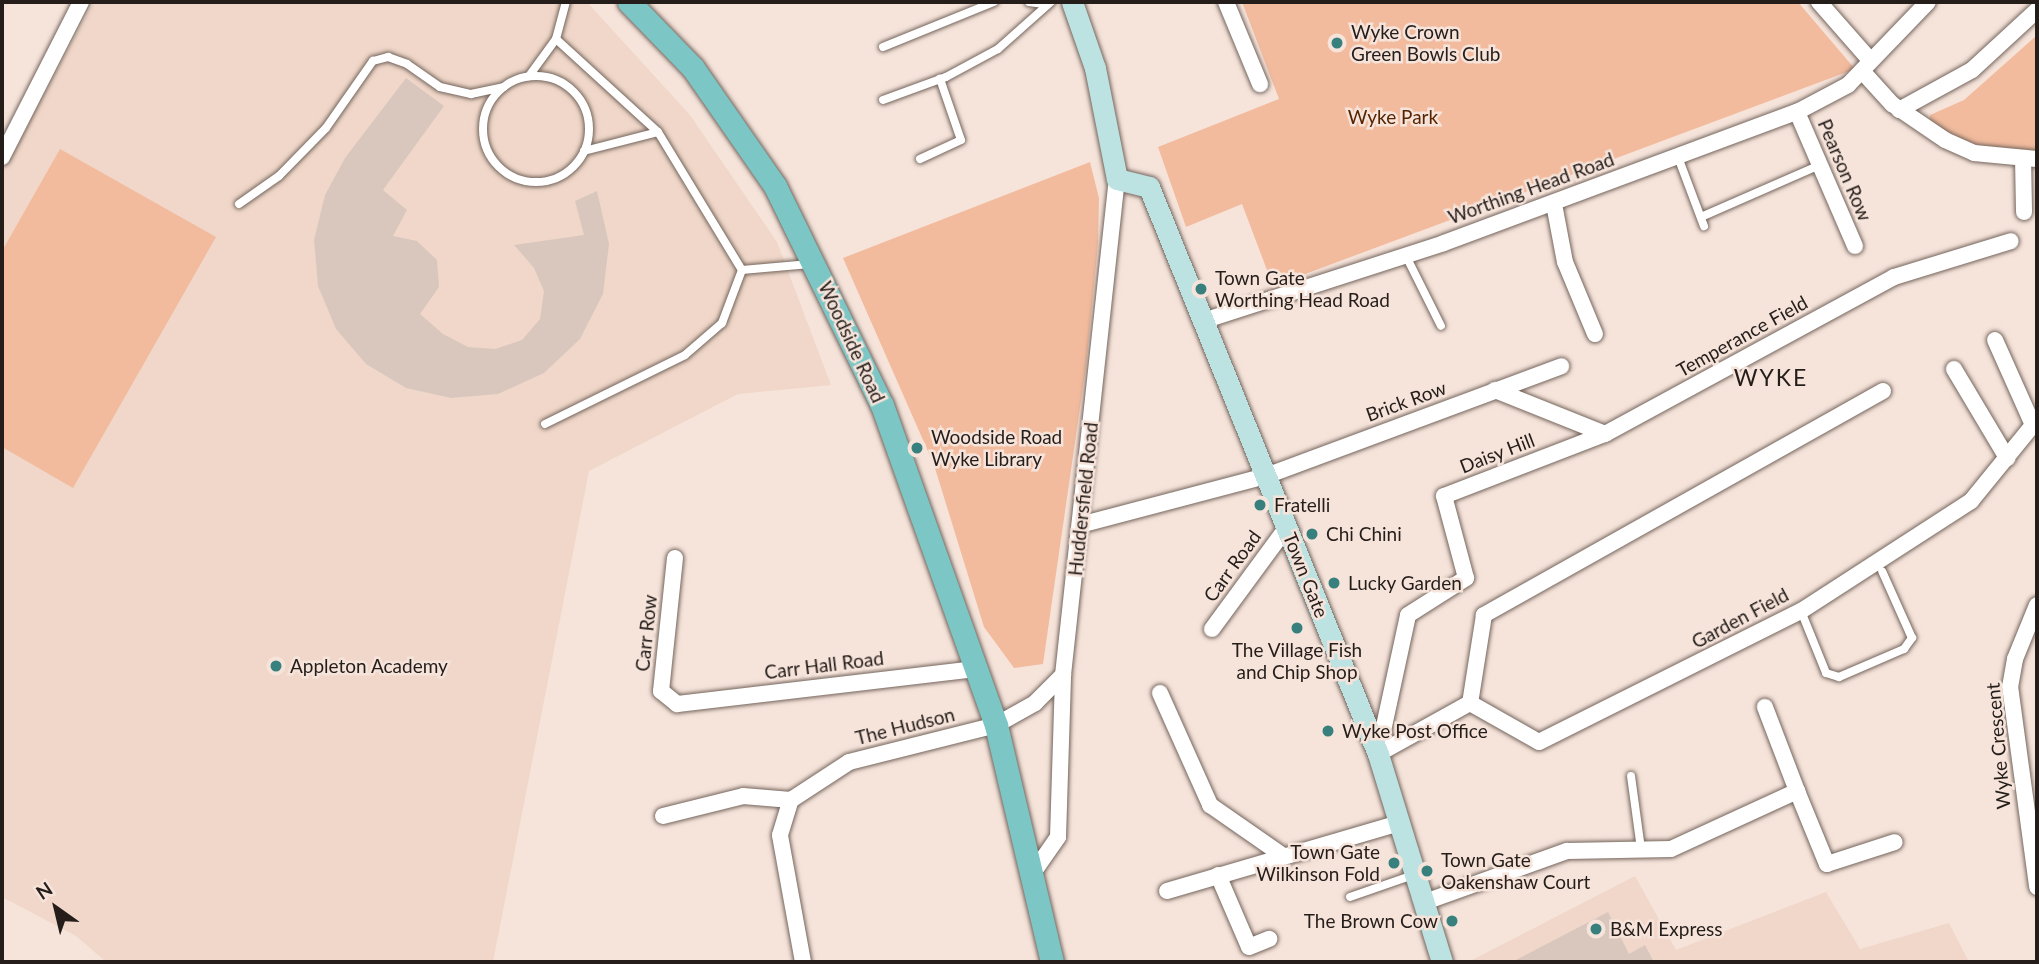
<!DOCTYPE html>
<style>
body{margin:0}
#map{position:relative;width:2039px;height:964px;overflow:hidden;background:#f6e4db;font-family:Lato,sans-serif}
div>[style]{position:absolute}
.built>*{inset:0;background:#f0d7c9}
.green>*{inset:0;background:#f2bb9e}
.building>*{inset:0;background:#d9c7be}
.roads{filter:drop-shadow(0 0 2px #74655c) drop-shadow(0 0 2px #74655c)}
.service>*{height:8px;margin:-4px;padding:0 4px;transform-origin:4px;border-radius:4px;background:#fff}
.service>.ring{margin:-4px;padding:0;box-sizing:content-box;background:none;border:8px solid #fff;border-radius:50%}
.minor>*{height:16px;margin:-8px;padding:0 8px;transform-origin:8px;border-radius:8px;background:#fff}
.secondary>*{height:21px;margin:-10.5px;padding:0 10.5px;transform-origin:10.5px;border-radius:10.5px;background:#bde2e2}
.primary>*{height:23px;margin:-11.5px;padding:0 11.5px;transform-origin:11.5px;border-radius:11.5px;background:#7cc6c5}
.dots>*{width:19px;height:19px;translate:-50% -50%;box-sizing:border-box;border:4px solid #f6e4db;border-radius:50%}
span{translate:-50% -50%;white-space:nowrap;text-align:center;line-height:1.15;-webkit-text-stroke:5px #f6e4db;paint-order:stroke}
.poi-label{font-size:19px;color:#241d1a}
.left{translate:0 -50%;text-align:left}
.right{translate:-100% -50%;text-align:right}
.park-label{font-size:19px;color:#562400}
.street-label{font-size:19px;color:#241d1a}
.quarter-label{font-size:23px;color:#241d1a;letter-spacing:2px}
.frame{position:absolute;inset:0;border:4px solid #241d1a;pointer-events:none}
.north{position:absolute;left:21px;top:873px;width:70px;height:70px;-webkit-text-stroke:5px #f6e4db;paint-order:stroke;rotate:326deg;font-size:19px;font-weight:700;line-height:28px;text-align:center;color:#241d1a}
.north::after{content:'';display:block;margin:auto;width:24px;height:32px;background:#241d1a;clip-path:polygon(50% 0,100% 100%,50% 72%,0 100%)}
</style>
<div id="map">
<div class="built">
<div style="clip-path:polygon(94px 2px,587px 2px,690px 115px,777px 242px,831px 385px,738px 394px,589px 471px,493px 962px,106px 962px,76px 936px,2px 897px,2px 172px)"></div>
<div style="clip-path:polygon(1635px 876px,1676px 950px,1826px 892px,1860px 949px,1949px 923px,1969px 962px,1468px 962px)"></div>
</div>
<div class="green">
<div style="clip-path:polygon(1242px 2px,1798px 2px,1855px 69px,1273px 286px,1242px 204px,1186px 227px,1158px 147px,1279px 99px)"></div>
<div style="clip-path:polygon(2037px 35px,2037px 152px,1972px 144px,1949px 136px,1930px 120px,1930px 115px,1964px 100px)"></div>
<div style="clip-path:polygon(60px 149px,216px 237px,73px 488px,2px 447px,2px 251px)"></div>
<div style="clip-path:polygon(1090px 162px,1099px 198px,1098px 244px,1086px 366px,1043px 664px,1014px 668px,984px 627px,934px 465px,843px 258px)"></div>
</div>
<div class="building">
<div style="clip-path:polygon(406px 78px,444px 106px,383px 190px,407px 210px,393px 236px,417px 241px,437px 260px,439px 287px,420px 314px,443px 334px,468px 347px,495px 349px,522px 340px,540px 319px,544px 291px,534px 268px,514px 245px,584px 235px,575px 201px,597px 191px,609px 244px,603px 294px,580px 339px,544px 373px,498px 394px,451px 398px,406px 388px,366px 364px,336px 329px,318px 286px,314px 240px,325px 195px,345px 158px)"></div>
<div style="clip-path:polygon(1608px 912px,1629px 954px,1645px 945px,1654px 962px,1512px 962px)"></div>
</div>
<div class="roads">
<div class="service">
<div style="left:1029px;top:2px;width:15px;rotate:8deg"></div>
<div style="left:556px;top:39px;width:138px;rotate:42.4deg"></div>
<div style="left:658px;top:132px;width:162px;rotate:58.7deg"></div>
<div style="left:742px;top:270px;width:68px;rotate:-5deg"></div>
<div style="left:883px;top:47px;width:120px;rotate:-22.1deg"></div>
<div class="ring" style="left:483px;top:76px;width:98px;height:98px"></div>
<div style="left:529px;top:76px;width:46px;rotate:-53.9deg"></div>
<div style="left:556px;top:39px;width:38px;rotate:-75deg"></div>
<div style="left:883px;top:100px;width:67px;rotate:-20.1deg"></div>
<div style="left:946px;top:77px;width:59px;rotate:-28.3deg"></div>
<div style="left:998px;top:49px;width:71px;rotate:-41.6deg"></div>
<div style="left:584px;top:151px;width:76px;rotate:-14.4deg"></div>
<div style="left:1678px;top:157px;width:74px;rotate:69.4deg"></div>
<div style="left:920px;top:159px;width:45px;rotate:-24.9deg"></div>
<div style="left:961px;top:140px;width:65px;rotate:-109deg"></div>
<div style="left:239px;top:204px;width:49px;rotate:-35deg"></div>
<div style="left:279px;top:176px;width:67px;rotate:-45.6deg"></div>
<div style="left:326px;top:128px;width:82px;rotate:-55deg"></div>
<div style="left:373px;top:61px;width:16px;rotate:-15deg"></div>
<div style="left:388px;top:57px;width:20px;rotate:20deg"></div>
<div style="left:407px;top:64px;width:40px;rotate:34.9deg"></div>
<div style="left:440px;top:87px;width:32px;rotate:13deg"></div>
<div style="left:471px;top:94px;width:33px;rotate:-12deg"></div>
<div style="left:1701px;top:217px;width:130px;rotate:-23.6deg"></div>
<div style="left:1406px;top:256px;width:78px;rotate:63.4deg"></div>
<div style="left:545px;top:424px;width:156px;rotate:-26.2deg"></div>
<div style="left:685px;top:355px;width:49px;rotate:-40.9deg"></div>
<div style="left:722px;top:323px;width:57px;rotate:-69.3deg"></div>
<div style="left:1801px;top:611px;width:67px;rotate:68deg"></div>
<div style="left:1826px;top:673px;width:14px;rotate:17deg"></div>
<div style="left:1839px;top:677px;width:71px;rotate:-23.3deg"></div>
<div style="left:1904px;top:649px;width:14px;rotate:-54deg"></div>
<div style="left:1912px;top:638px;width:73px;rotate:-114.1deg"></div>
<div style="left:1631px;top:776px;width:74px;rotate:82.2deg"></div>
<div style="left:1350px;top:897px;width:67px;rotate:-19.2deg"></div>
</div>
<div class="minor">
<div style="left:1226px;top:2px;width:89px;rotate:67.5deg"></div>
<div style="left:1819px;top:2px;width:76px;rotate:48.7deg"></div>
<div style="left:1862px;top:71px;width:45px;rotate:47.7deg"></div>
<div style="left:1892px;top:104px;width:64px;rotate:34.2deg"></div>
<div style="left:1945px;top:140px;width:32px;rotate:24deg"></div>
<div style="left:1974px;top:153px;width:63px;rotate:5.4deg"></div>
<div style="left:1899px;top:110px;width:83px;rotate:-28.7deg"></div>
<div style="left:1972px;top:70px;width:88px;rotate:-42.7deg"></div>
<div style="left:1797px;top:112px;width:146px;rotate:66.6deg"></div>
<div style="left:2px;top:157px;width:174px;rotate:-63deg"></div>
<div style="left:2023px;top:158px;width:54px;rotate:88.9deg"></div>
<div style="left:1554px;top:204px;width:59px;rotate:79.3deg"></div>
<div style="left:1565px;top:262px;width:78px;rotate:67.4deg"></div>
<div style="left:1203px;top:321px;width:253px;rotate:-17.9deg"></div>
<div style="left:1444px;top:243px;width:377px;rotate:-20.4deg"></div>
<div style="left:1797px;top:112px;width:58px;rotate:-27.9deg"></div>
<div style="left:1848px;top:85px;width:115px;rotate:-46.1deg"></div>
<div style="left:1954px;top:369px;width:104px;rotate:59.2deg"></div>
<div style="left:1495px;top:390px;width:118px;rotate:21.8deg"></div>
<div style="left:1605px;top:434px;width:329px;rotate:-28.5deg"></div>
<div style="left:1894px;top:277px;width:122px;rotate:-17.1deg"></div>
<div style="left:1883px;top:391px;width:458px;rotate:150.7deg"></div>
<div style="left:1484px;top:615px;width:89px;rotate:99deg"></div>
<div style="left:1470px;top:703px;width:79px;rotate:29.5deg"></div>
<div style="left:1539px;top:742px;width:293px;rotate:-26.6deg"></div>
<div style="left:1801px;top:611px;width:202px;rotate:-32.9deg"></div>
<div style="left:1971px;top:501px;width:98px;rotate:-50.8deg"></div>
<div style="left:2033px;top:425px;width:93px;rotate:-114.1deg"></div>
<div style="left:1080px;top:525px;width:192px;rotate:-14.8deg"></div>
<div style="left:1266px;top:476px;width:315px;rotate:-20.4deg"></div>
<div style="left:675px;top:558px;width:134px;rotate:96deg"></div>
<div style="left:661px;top:691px;width:21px;rotate:39deg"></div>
<div style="left:677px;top:704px;width:301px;rotate:-6.7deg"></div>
<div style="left:2037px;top:605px;width:58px;rotate:112.2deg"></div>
<div style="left:2015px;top:659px;width:27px;rotate:100deg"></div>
<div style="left:2010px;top:686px;width:203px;rotate:82.3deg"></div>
<div style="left:1212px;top:629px;width:127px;rotate:-53.7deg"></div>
<div style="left:1160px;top:693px;width:123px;rotate:65.9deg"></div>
<div style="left:1210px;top:805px;width:88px;rotate:34.8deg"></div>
<div style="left:1378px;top:754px;width:142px;rotate:-77.8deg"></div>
<div style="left:1408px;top:615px;width:69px;rotate:-32.5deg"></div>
<div style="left:1466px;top:578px;width:85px;rotate:-105deg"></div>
<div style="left:1444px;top:496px;width:173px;rotate:-21.1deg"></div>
<div style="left:1378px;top:754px;width:105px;rotate:-29deg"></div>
<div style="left:1797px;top:791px;width:79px;rotate:67.7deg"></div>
<div style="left:1827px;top:864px;width:71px;rotate:-17.9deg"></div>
<div style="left:663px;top:816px;width:82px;rotate:-14deg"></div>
<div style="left:743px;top:796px;width:48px;rotate:4.8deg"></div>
<div style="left:1033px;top:873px;width:44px;rotate:-55.2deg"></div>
<div style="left:1058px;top:837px;width:162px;rotate:-88.2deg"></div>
<div style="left:1218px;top:875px;width:78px;rotate:66.7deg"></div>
<div style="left:1249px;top:947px;width:22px;rotate:-22deg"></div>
<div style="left:1167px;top:891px;width:243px;rotate:-16.3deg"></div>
<div style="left:1425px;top:902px;width:151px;rotate:-19.8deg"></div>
<div style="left:1567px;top:851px;width:104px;rotate:-1.1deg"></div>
<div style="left:1671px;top:849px;width:139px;rotate:-24.7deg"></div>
<div style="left:1797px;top:791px;width:90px;rotate:-110.9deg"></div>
<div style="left:803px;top:962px;width:129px;rotate:-100.3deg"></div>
<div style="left:780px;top:835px;width:37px;rotate:-73deg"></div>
<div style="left:791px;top:800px;width:69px;rotate:-33.2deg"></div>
<div style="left:849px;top:762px;width:152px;rotate:-14.1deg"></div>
<div style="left:996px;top:725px;width:45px;rotate:-29.4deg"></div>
<div style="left:1035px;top:703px;width:40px;rotate:-45deg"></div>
<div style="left:1063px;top:675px;width:499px;rotate:-83.8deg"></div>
</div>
<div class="secondary">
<div style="left:1072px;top:2px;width:70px;rotate:70.8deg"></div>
<div style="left:1095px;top:68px;width:113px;rotate:78.8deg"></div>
<div style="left:1117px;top:179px;width:33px;rotate:14deg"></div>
<div style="left:1149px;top:187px;width:611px;rotate:68.01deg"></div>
<div style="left:1378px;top:754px;width:218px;rotate:72.9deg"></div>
</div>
<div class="primary">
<div style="left:629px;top:2px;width:92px;rotate:45.9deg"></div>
<div style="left:693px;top:68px;width:144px;rotate:55.2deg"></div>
<div style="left:775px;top:186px;width:244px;rotate:64deg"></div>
<div style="left:882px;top:405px;width:340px;rotate:70.4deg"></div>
<div style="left:996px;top:725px;width:244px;rotate:76.7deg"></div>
</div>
</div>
<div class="dots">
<div style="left:1337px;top:43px;background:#38807e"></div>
<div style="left:1201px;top:289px;background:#38807e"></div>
<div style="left:917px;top:448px;background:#38807e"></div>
<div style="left:1260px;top:505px;background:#38807e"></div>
<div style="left:1312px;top:534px;background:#38807e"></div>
<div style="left:1334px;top:583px;background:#38807e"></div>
<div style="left:1297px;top:628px;background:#38807e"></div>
<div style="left:276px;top:666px;background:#38807e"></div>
<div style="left:1328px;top:731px;background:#38807e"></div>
<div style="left:1394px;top:863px;background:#38807e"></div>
<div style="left:1427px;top:871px;background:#38807e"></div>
<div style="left:1452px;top:921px;background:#38807e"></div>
<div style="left:1596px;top:929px;background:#38807e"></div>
</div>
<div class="poi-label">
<span class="left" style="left:1351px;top:43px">Wyke Crown<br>Green Bowls Club</span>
<span class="left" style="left:1215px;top:289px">Town Gate<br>Worthing Head Road</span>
<span class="left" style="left:931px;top:448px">Woodside Road<br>Wyke Library</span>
<span class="left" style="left:1274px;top:505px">Fratelli</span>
<span class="left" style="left:1326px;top:534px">Chi Chini</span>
<span class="left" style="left:1348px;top:583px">Lucky Garden</span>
<span style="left:1297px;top:661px">The Village Fish<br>and Chip Shop</span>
<span class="left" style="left:290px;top:666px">Appleton Academy</span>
<span class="left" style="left:1342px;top:731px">Wyke Post Office</span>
<span class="right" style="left:1380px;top:863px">Town Gate<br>Wilkinson Fold</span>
<span class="left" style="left:1441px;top:871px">Town Gate<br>Oakenshaw Court</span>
<span class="right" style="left:1438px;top:921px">The Brown Cow</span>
<span class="left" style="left:1610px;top:929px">B&amp;M Express</span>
</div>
<div class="park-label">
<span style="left:1393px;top:117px">Wyke Park</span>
</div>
<div class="street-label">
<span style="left:1845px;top:170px;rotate:67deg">Pearson Row</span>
<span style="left:1531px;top:188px;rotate:-20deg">Worthing Head Road</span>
<span style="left:1742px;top:336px;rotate:-29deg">Temperance Field</span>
<span style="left:852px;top:342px;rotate:65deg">Woodside Road</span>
<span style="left:1406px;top:401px;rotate:-20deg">Brick Row</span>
<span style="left:1497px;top:453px;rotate:-21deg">Daisy Hill</span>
<span style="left:1083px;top:499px;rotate:-84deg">Huddersfield Road</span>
<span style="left:1232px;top:566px;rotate:-54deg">Carr Road</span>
<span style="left:1306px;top:575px;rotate:68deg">Town Gate</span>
<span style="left:1740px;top:618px;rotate:-28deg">Garden Field</span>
<span style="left:646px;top:633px;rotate:-84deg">Carr Row</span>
<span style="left:824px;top:665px;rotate:-7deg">Carr Hall Road</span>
<span style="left:905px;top:726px;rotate:-14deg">The Hudson</span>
<span style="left:1998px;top:746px;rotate:-95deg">Wyke Crescent</span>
</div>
<div class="quarter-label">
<span style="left:1771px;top:377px">WYKE</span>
</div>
<div class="frame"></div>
<div class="north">N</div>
</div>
